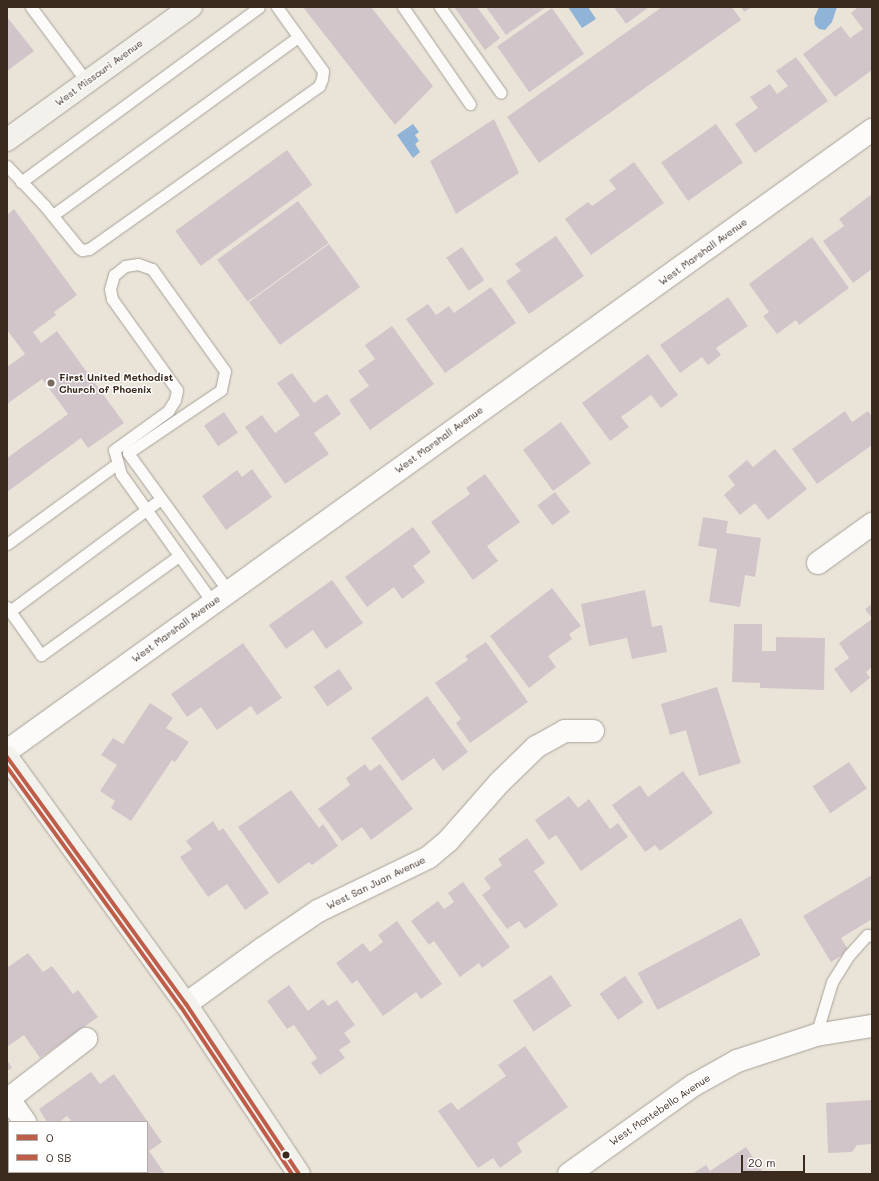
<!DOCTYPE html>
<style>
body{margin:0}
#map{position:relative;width:879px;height:1181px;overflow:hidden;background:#eae4d8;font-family:Mali,sans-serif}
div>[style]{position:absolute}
.water>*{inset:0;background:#8fb4d7}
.building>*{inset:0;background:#d1c5ca;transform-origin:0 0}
.roads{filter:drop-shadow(0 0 1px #a7a299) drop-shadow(0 0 1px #a7a299)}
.lane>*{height:11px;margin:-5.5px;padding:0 5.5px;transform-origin:5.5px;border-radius:5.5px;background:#fcfbf9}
.street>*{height:22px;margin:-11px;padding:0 11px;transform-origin:11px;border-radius:11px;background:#fcfbf9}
.secondary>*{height:22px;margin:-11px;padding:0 11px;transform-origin:11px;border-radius:11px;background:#f3f1eb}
.bus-1>*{height:4px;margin:-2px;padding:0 2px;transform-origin:2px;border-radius:2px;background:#be5d49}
.bus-2>*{height:4px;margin:-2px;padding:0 2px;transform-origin:2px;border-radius:2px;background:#be5d49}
.dots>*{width:11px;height:11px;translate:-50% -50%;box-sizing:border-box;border:2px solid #fff;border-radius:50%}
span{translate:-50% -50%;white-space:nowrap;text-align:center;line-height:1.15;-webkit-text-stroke:3px #fff;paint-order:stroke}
.street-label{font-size:10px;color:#3b2a1e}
.poi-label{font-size:10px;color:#3b2a1e;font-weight:700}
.left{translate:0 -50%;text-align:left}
.frame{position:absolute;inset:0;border:8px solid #3b2a1e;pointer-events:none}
.legend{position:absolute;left:8px;top:1121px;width:140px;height:52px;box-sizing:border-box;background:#fff;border:1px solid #b1aaa5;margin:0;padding:5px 7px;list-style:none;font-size:12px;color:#3b2a1e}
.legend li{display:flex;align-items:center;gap:8px;height:20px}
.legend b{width:20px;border:1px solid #b1aaa5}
.scale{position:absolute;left:741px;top:1155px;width:64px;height:18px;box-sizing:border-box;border:2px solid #3b2a1e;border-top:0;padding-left:5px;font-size:12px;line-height:14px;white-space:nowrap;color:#3b2a1e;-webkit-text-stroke:3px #fff;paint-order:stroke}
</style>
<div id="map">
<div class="water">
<div style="clip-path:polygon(568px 7px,588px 7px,596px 19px,582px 28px)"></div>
<div style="clip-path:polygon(819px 7px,837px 7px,832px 22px,825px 30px,819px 29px,815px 25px,814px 18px)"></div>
<div style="clip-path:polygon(413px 124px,419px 132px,415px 135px,419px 141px,415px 144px,420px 152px,413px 158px,397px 135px)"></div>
</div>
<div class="building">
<div style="clip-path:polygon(303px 7px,371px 7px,433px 86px,395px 125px)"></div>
<div style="clip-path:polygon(454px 7px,477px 7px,500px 38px,485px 50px)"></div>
<div style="clip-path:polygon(486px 7px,546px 7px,506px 35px)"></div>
<div style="clip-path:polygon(614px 7px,649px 7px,626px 24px)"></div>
<div style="clip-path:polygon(662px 7px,732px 7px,741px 20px,539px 163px,507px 117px)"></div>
<div style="clip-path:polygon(741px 7px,752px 7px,744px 12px)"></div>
<div style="clip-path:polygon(858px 7px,872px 7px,872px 70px,835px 97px,803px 54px,841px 26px,850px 38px,863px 29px,851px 13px)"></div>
<div style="left:552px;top:8px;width:56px;height:67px;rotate:55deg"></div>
<div style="clip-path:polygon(7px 17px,34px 51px,7px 71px)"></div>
<div style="clip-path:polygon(796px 57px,828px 101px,755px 153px,735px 124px,758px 108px,750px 97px,770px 84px,777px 94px,788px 86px,776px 71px)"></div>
<div style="clip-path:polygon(494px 119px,519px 173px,456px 214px,430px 161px)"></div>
<div style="left:716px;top:124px;width:47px;height:67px;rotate:55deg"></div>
<div style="left:287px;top:150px;width:43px;height:138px;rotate:54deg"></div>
<div style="clip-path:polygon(634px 162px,664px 203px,591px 255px,565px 219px,588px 202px,592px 206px,616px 189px,609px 180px)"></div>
<div style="clip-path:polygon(872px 194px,872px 269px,853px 283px,823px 241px,844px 226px,839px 219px)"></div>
<div style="left:298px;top:201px;width:52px;height:100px;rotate:54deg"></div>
<div style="clip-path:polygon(14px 209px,77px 295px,54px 312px,56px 315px,33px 332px,41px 343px,57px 331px,124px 423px,88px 448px,81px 438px,7px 492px,7px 458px,68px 414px,42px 379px,7px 404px,7px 367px,25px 354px,7px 330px,7px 215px)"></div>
<div style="clip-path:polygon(556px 236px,584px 276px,529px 314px,506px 281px,521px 271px,515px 264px)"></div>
<div style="clip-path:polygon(812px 237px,849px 288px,799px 325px,796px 320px,777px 334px,763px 316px,769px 312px,749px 284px)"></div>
<div style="left:329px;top:244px;width:53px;height:99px;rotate:54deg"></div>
<div style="left:462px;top:247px;width:40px;height:19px;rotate:56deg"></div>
<div style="clip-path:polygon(491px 287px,516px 323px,445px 373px,406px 319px,428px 304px,436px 315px,449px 306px,454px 313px)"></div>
<div style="clip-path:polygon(728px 297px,748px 326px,716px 348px,721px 355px,708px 365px,702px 357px,680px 373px,660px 345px)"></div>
<div style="clip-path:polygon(392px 326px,434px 384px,370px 430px,349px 400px,369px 386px,358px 371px,375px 359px,365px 345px)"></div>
<div style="clip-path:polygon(648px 354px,678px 395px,661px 408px,651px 395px,621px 417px,629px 427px,610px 441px,582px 403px)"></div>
<div style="clip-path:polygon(292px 373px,314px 403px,327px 394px,341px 414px,314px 433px,329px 454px,285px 484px,245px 427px,262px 415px,275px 433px,300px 415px,277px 383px)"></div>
<div style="clip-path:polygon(845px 411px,852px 422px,868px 411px,872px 417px,872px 445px,817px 484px,792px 449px)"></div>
<div style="left:224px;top:412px;width:25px;height:24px;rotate:56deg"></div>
<div style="left:561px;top:422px;width:51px;height:47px;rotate:54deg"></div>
<div style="clip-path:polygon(775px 449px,807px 489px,768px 520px,755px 503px,740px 515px,724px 495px,735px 485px,728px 476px,747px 460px,753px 467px)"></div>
<div style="clip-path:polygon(252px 469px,272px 497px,226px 530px,202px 496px,237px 470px,242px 477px)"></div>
<div style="clip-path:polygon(485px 474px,520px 522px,487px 546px,498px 561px,473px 580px,431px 522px,470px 494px,466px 488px)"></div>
<div style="left:555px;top:492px;width:25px;height:22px;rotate:53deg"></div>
<div style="clip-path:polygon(703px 517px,728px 521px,726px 533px,761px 538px,755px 577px,745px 575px,740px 607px,709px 602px,717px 549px,698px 546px)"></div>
<div style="clip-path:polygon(413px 527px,431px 552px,413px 566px,425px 582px,402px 599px,394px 587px,367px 607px,345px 577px)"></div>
<div style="clip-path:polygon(332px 580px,363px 623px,326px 649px,313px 630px,286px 649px,269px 625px)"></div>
<div style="clip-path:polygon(552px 588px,581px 626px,569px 634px,572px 639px,548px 656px,556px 667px,529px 688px,490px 636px)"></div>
<div style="clip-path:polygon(645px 590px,652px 627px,662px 625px,667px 652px,632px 659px,627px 638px,589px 646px,581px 604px)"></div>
<div style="clip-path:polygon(872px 604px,872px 618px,865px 609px)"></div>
<div style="clip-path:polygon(872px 619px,872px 667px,866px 672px,870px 678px,851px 693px,834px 669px,849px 658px,839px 643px)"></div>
<div style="clip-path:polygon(734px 624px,762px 624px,762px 651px,776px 651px,776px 637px,825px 638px,824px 690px,760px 688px,760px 683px,732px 682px)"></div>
<div style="clip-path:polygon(486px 642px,528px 702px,470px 743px,456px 723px,461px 719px,435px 683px,468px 660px,465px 656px)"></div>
<div style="clip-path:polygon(243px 643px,282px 698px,257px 715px,251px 706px,217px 730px,201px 707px,187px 717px,171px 694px)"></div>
<div style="left:339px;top:669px;width:24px;height:31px;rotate:55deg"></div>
<div style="clip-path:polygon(717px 687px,741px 763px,699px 776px,686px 730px,670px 735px,661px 704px)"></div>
<div style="clip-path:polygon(427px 696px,468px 752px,443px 771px,434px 758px,402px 781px,371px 738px)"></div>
<div style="clip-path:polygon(150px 703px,173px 718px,166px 728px,189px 742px,175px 762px,172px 760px,131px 821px,111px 808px,115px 801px,100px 791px,117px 765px,101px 755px,113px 738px,123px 744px)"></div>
<div style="left:849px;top:762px;width:32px;height:44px;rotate:56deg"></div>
<div style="clip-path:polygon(365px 764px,370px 771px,380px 764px,413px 809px,371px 840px,362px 827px,342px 841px,318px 809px,350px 785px,346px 778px)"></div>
<div style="clip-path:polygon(683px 771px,713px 813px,660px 851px,655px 845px,645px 852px,612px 805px,640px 785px,648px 797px)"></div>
<div style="clip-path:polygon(291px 790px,319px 828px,323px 824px,338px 846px,312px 865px,309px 862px,278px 884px,238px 827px)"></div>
<div style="clip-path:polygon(569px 796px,578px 808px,589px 799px,610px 829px,618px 823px,628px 837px,581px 871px,556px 835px,549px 840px,535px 820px)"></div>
<div style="clip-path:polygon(213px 821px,219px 831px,223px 828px,269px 893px,245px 910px,227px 884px,208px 897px,180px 857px,192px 849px,186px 841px)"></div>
<div style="clip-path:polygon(527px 838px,545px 863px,534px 871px,558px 905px,525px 929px,519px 921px,507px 929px,482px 895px,491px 888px,484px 878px,502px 865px,498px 859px)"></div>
<div style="clip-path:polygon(872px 875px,872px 919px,841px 938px,849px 951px,831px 962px,803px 916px)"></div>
<div style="clip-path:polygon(463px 882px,510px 947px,482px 968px,479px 963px,460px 977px,434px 941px,429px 945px,411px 921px,438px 901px,444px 909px,454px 902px,448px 893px)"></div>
<div style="left:741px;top:918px;width:42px;height:117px;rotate:62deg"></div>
<div style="clip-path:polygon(397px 921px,442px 984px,421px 999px,416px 992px,383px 1016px,357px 980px,352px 984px,336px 963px,363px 943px,370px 952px,383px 942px,378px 935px)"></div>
<div style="clip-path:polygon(28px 953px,43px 972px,52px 966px,73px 994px,78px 990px,98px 1017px,40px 1058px,24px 1035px,7px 1047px,7px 968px)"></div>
<div style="left:551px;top:975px;width:37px;height:46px;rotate:56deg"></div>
<div style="left:625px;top:976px;width:32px;height:31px;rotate:55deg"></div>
<div style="clip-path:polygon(289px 985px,308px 1011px,323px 999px,328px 1006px,337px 1000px,355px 1025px,344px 1033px,351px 1042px,339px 1050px,345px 1058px,320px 1075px,311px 1063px,317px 1058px,294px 1025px,287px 1029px,267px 1001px)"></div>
<div style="clip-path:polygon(525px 1046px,568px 1107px,517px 1143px,522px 1152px,500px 1168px,493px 1158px,478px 1168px,438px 1111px,451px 1102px,458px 1110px,506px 1076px,498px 1065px)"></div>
<div style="clip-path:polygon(7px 1060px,12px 1068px,7px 1071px)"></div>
<div style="clip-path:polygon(91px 1072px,100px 1084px,114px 1074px,162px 1142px,149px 1151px,165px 1174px,118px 1174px,117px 1172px,147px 1172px,147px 1122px,72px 1122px,67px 1116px,59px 1122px,47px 1122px,39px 1109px)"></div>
<div style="clip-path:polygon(872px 1100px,872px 1144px,857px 1145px,852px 1152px,828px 1153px,826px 1103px)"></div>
<div style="clip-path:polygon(746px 1147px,764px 1174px,692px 1174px,706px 1165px,710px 1171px)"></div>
</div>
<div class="roads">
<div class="lane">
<div style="left:31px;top:7px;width:94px;rotate:53.3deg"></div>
<div style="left:403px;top:7px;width:118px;rotate:55.4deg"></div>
<div style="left:440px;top:7px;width:105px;rotate:54.7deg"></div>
<div style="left:7px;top:166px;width:54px;rotate:46.5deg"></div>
<div style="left:44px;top:205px;width:55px;rotate:50.9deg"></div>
<div style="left:79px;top:248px;width:4px;rotate:34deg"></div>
<div style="left:82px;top:250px;width:7px;rotate:-8deg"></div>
<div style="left:89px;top:249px;width:282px;rotate:-35.3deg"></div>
<div style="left:319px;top:86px;width:8px;rotate:-67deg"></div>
<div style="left:322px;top:79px;width:8px;rotate:-83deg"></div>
<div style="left:323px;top:71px;width:79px;rotate:-125.7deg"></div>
<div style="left:21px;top:182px;width:295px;rotate:-36.3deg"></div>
<div style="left:53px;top:215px;width:303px;rotate:-36deg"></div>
<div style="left:7px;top:544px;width:137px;rotate:-36.1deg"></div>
<div style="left:213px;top:603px;width:158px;rotate:-125.5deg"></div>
<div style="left:121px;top:474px;width:25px;rotate:-106deg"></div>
<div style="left:114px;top:450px;width:67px;rotate:-35.8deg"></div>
<div style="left:168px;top:411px;width:13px;rotate:-58deg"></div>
<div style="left:175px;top:400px;width:10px;rotate:-79deg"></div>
<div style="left:177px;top:390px;width:112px;rotate:-125.5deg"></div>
<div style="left:112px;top:299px;width:10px;rotate:-101deg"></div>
<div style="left:110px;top:289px;width:15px;rotate:-74deg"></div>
<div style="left:114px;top:275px;width:14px;rotate:-39deg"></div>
<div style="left:125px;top:266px;width:13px;rotate:-9deg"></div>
<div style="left:138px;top:264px;width:15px;rotate:20deg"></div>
<div style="left:152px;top:269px;width:125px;rotate:54.4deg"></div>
<div style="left:225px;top:371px;width:19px;rotate:102deg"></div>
<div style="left:221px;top:390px;width:112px;rotate:145.9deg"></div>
<div style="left:128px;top:453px;width:172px;rotate:54deg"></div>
<div style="left:7px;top:607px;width:59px;rotate:54.7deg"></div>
<div style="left:41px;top:655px;width:170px;rotate:-35.7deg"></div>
<div style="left:10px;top:611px;width:188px;rotate:-36.6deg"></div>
<div style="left:816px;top:1035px;width:55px;rotate:-73.2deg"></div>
<div style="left:832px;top:982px;width:32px;rotate:-58deg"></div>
<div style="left:849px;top:955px;width:27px;rotate:-48deg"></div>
<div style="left:867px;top:935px;width:5px;rotate:11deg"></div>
</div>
<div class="street">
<div style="left:818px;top:563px;width:67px;rotate:-35.8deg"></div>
<div style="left:7px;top:751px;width:1065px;rotate:-35.68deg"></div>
<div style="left:186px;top:1004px;width:94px;rotate:-35.9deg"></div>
<div style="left:262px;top:949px;width:68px;rotate:-34.2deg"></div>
<div style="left:318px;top:911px;width:123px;rotate:-25.9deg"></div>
<div style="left:429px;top:857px;width:25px;rotate:-40deg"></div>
<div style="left:448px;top:841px;width:77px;rotate:-48.7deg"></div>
<div style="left:499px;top:783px;width:52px;rotate:-44.2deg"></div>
<div style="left:536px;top:747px;width:33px;rotate:-29deg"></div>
<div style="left:565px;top:731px;width:28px"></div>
<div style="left:9px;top:1099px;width:28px;rotate:55deg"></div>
<div style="left:7px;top:1100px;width:100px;rotate:-37.7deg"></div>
<div style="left:61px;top:1172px;width:3px;rotate:45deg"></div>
<div style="left:569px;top:1174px;width:153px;rotate:-35.5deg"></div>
<div style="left:694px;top:1085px;width:49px;rotate:-29.2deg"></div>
<div style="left:737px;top:1061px;width:83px;rotate:-18.2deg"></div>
<div style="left:816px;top:1035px;width:57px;rotate:-9.1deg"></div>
</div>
<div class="secondary">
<div style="left:7px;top:140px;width:227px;rotate:-35.9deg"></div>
<div style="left:7px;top:757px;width:305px;rotate:54.1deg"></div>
<div style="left:186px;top:1004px;width:204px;rotate:56.4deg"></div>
</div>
</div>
<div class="bus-1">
<div style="left:7px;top:757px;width:305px;rotate:54.1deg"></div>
<div style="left:186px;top:1004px;width:204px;rotate:56.4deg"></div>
</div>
<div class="bus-2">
<div style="left:7px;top:767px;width:296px;rotate:54.1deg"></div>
<div style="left:181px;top:1007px;width:201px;rotate:56.4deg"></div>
</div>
<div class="dots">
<div style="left:51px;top:383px;background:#786b5f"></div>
<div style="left:286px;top:1155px;background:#3b2a1e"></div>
</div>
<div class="street-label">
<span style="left:99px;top:73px;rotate:-36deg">West Missouri Avenue</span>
<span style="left:703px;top:252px;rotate:-36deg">West Marshall Avenue</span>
<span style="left:439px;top:440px;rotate:-36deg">West Marshall Avenue</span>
<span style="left:176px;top:629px;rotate:-36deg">West Marshall Avenue</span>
<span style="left:376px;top:883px;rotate:-26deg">West San Juan Avenue</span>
<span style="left:660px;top:1110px;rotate:-34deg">West Montebello Avenue</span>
</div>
<div class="poi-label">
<span class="left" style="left:59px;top:383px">First United Methodist<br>Church of Phoenix</span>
</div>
<div class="frame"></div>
<ul class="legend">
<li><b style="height:5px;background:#be5d49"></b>0</li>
<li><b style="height:5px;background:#be5d49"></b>0 SB</li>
</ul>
<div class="scale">20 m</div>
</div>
